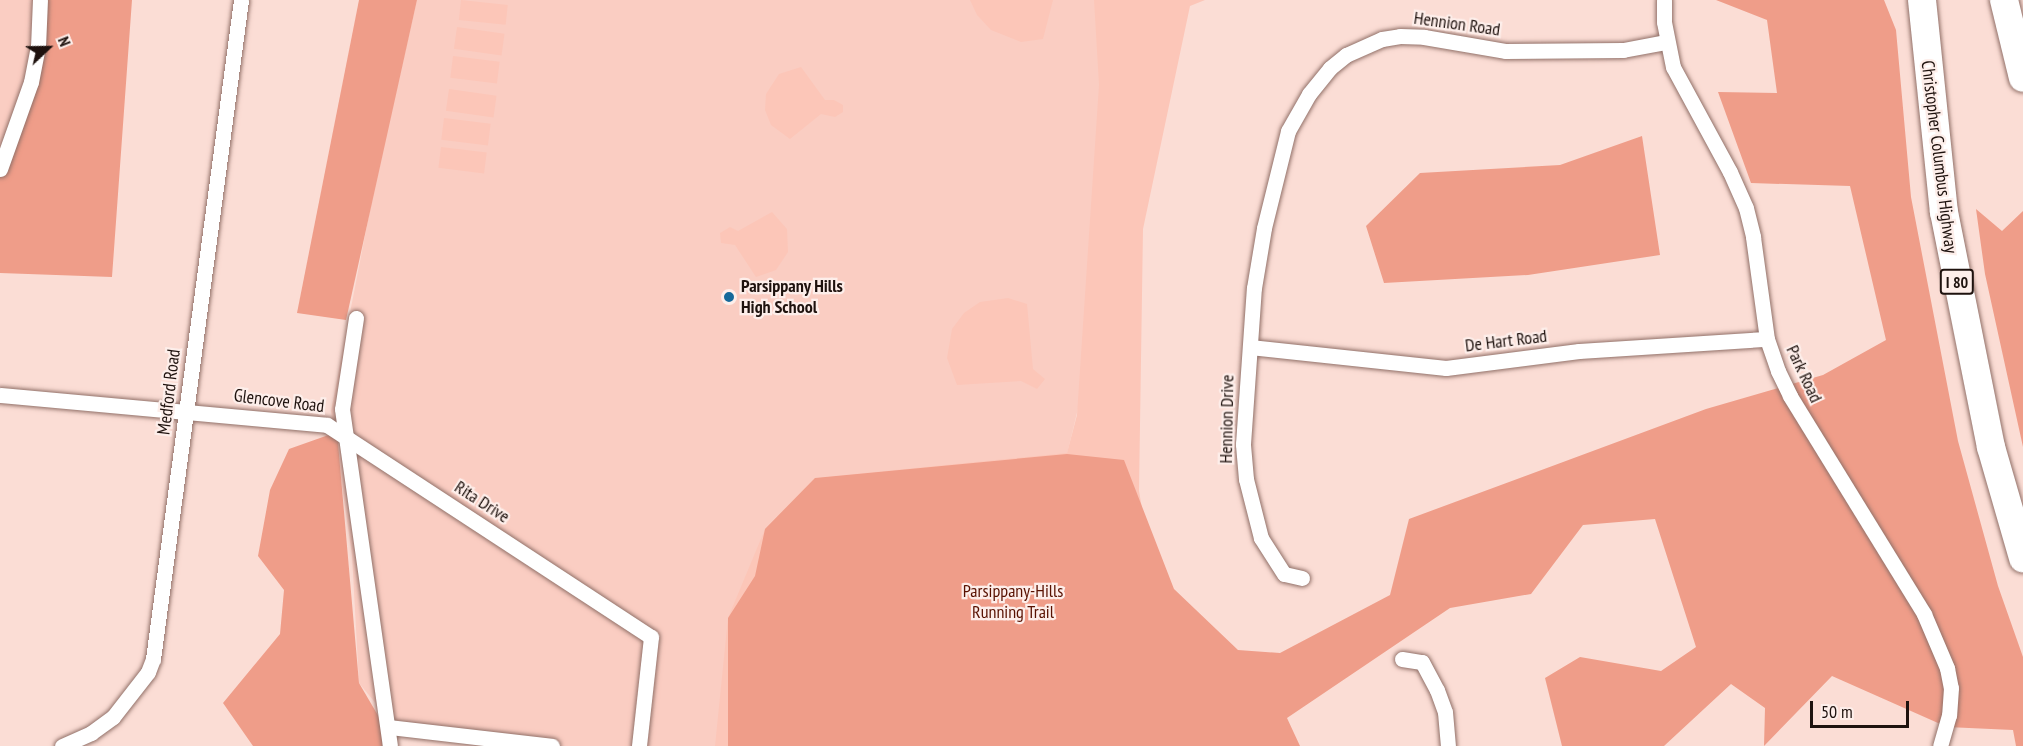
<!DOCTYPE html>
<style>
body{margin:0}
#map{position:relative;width:2023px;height:746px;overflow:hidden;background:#fbddd5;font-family:"PT Sans Narrow",sans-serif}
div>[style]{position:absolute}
.built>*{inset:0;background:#facdc2}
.green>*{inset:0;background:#fcc6b8;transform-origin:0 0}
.forest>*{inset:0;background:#ef9d89}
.roads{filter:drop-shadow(0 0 2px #917068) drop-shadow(0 0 2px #917068)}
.street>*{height:15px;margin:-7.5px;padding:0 7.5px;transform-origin:7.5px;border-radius:7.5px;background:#fff}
.highway>*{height:28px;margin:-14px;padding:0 14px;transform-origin:14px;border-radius:14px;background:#fff}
.dots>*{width:16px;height:16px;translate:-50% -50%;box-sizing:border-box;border:3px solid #fdeeea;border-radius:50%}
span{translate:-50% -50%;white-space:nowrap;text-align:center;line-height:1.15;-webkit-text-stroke:4.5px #fdeeea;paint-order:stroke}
.shield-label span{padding:2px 4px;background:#fdeeea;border:2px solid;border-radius:4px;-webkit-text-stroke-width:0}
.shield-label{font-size:16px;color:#1e120e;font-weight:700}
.street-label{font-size:18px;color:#1e120e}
.poi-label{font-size:18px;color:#1e120e;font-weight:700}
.left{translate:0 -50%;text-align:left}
.park-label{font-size:18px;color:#581100}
.north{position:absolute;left:18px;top:18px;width:60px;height:60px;-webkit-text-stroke:4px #fdeeea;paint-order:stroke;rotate:68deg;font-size:16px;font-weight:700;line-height:24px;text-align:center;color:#1e120e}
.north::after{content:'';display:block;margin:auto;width:21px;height:27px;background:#1e120e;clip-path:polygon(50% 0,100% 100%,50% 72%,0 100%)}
.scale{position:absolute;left:1810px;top:701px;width:99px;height:27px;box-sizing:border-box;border:3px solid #1e120e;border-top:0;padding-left:8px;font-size:18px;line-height:21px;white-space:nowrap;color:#1e120e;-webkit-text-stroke:4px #fdeeea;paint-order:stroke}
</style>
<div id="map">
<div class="built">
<div style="clip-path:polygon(0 0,39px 0,25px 110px,0 162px)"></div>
<div style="clip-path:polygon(417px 0,1157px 0,1137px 165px,1067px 454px,815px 478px,716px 746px,529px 746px,400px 733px,359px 683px,352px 555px,331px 411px,375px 184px)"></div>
</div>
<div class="green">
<div style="left:461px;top:0;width:47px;height:20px;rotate:6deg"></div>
<div style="clip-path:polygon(970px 0,1053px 0,1043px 39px,1021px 42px,991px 30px,977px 15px)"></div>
<div style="clip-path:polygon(1094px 0,1205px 0,1190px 6px,1143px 229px,1139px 491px,1160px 612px,1144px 746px,715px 746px,728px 618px,765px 529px,815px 478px,1067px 453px,1077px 415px,1099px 85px)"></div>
<div style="left:457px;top:27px;width:48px;height:22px;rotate:8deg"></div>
<div style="left:453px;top:56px;width:47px;height:22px;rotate:7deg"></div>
<div style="clip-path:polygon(801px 67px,825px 100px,834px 100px,843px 105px,843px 112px,835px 117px,821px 114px,790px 139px,771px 125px,765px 110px,766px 94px,779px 74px)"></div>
<div style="left:449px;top:89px;width:48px;height:22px;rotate:8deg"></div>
<div style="left:444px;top:118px;width:47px;height:22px;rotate:7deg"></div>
<div style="left:441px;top:147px;width:46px;height:21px;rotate:7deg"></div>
<div style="clip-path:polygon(772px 212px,787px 229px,788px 252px,776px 270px,756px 277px,735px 245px,721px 243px,720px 233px,730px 227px,738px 231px)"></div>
<div style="clip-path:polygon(1008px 298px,1027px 304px,1033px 369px,1045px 379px,1037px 389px,1021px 381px,957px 385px,947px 358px,952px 329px,964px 313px,980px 302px)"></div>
</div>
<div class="forest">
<div style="clip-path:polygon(39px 0,132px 0,112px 277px,0 273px,0 162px,25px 110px)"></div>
<div style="clip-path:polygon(359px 0,417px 0,346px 320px,297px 313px)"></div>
<div style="clip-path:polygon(1716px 0,1884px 0,1896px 30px,1911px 197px,1958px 441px,1998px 586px,2023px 657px,2023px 746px,2016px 746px,2013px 730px,1947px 727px,1832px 676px,1764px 746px,1765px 708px,1731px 684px,1664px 746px,1562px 746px,1545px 678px,1580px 657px,1661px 671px,1696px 647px,1655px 519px,1583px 525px,1531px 594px,1450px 608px,1287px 718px,1300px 746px,728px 746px,728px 618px,755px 576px,765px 529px,815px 478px,1067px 454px,1124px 460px,1174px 589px,1238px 650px,1280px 653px,1390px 595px,1409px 519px,1706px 409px,1823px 375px,1886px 340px,1850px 186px,1751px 183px,1718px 92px,1777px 93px,1767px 20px)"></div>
<div style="clip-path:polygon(1642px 136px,1660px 255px,1528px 275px,1384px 283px,1366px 226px,1420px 173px,1560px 165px)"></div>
<div style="clip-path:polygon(1976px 209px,2002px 231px,2023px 211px,2023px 447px,1985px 274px)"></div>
<div style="clip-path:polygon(337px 432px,359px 683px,383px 724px,382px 746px,253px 746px,223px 703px,280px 634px,284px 590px,258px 556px,270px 490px,289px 449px)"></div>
</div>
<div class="roads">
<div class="street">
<div style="left:1664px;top:0;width:22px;rotate:90deg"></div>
<div style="left:1664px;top:22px;width:46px;rotate:78.7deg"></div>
<div style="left:1673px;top:67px;width:119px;rotate:61.5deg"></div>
<div style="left:1730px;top:172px;width:39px;rotate:66deg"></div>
<div style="left:1746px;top:208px;width:30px;rotate:76deg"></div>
<div style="left:1753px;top:237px;width:103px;rotate:82.2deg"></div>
<div style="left:1767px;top:339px;width:34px;rotate:71deg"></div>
<div style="left:1778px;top:371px;width:28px;rotate:64deg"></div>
<div style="left:1790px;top:396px;width:256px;rotate:58.4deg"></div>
<div style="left:1924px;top:614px;width:59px;rotate:66.9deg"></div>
<div style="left:1947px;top:668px;width:20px;rotate:79deg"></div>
<div style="left:1951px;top:688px;width:27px;rotate:94deg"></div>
<div style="left:1949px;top:715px;width:32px;rotate:106deg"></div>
<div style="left:0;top:169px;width:92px;rotate:-70.4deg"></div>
<div style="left:31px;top:82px;width:36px;rotate:-79deg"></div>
<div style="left:38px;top:47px;width:47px;rotate:-87.6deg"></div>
<div style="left:356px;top:318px;width:92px;rotate:98.7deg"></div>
<div style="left:342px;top:409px;width:340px;rotate:81.9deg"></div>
<div style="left:1250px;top:347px;width:197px;rotate:6.1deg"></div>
<div style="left:1446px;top:368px;width:134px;rotate:-7.3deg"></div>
<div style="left:1579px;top:351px;width:188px;rotate:-3.7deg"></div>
<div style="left:0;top:395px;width:328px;rotate:5.2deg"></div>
<div style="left:327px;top:425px;width:387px;rotate:33.2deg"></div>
<div style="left:651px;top:637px;width:110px;rotate:96.3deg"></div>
<div style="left:1302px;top:578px;width:18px;rotate:-167deg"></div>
<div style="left:1284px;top:574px;width:43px;rotate:-122.6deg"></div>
<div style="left:1261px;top:538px;width:61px;rotate:-104.3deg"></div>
<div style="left:1246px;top:479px;width:35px;rotate:-95deg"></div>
<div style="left:1243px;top:444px;width:156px;rotate:-86deg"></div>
<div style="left:1254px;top:288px;width:61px;rotate:-80.5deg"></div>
<div style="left:1264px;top:228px;width:100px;rotate:-76.1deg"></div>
<div style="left:1288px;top:131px;width:43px;rotate:-60.4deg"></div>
<div style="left:1309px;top:94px;width:33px;rotate:-51deg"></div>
<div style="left:1330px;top:68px;width:21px;rotate:-39deg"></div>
<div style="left:1346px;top:55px;width:39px;rotate:-24deg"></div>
<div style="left:1382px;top:39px;width:18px;rotate:-9deg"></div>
<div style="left:1400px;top:36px;width:24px;rotate:2deg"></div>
<div style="left:1424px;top:37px;width:82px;rotate:9.8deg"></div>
<div style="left:1505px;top:51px;width:118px;rotate:-0.5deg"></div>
<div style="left:1623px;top:50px;width:44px;rotate:-10.5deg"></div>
<div style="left:1402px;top:659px;width:20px;rotate:9deg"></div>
<div style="left:1422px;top:662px;width:32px;rotate:62deg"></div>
<div style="left:1437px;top:690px;width:23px;rotate:70deg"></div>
<div style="left:1445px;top:712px;width:34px;rotate:85deg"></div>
<div style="left:389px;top:727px;width:164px;rotate:6.6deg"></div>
<div style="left:62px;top:746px;width:32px;rotate:-24deg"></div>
<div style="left:91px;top:733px;width:27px;rotate:-36deg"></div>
<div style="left:113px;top:717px;width:57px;rotate:-52.1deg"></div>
<div style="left:148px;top:672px;width:14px;rotate:-69deg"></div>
<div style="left:153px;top:659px;width:665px;rotate:-82.39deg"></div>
</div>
<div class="highway">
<div style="left:1922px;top:0;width:213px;rotate:84.1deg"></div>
<div style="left:1944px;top:212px;width:240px;rotate:78.7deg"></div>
<div style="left:1991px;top:447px;width:116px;rotate:73.9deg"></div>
<div style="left:2004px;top:0;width:80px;rotate:76.3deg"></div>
</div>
</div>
<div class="dots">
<div style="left:729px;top:297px;background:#15699a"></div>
</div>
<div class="shield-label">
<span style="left:1957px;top:282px">I 80</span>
</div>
<div class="street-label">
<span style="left:1457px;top:24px;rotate:8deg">Hennion Road</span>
<span style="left:1939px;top:157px;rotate:83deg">Christopher Columbus Highway</span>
<span style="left:1506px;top:341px;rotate:-7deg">De Hart Road</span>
<span style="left:1804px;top:374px;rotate:65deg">Park Road</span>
<span style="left:169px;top:392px;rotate:-83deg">Medford Road</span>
<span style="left:279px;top:401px;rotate:7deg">Glencove Road</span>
<span style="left:1227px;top:419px;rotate:-89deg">Hennion Drive</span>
<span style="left:482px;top:502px;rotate:33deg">Rita Drive</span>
</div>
<div class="poi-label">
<span class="left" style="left:741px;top:297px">Parsippany Hills<br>High School</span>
</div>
<div class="park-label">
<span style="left:1013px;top:602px">Parsippany-Hills<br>Running Trail</span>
</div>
<div class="north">N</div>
<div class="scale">50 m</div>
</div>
